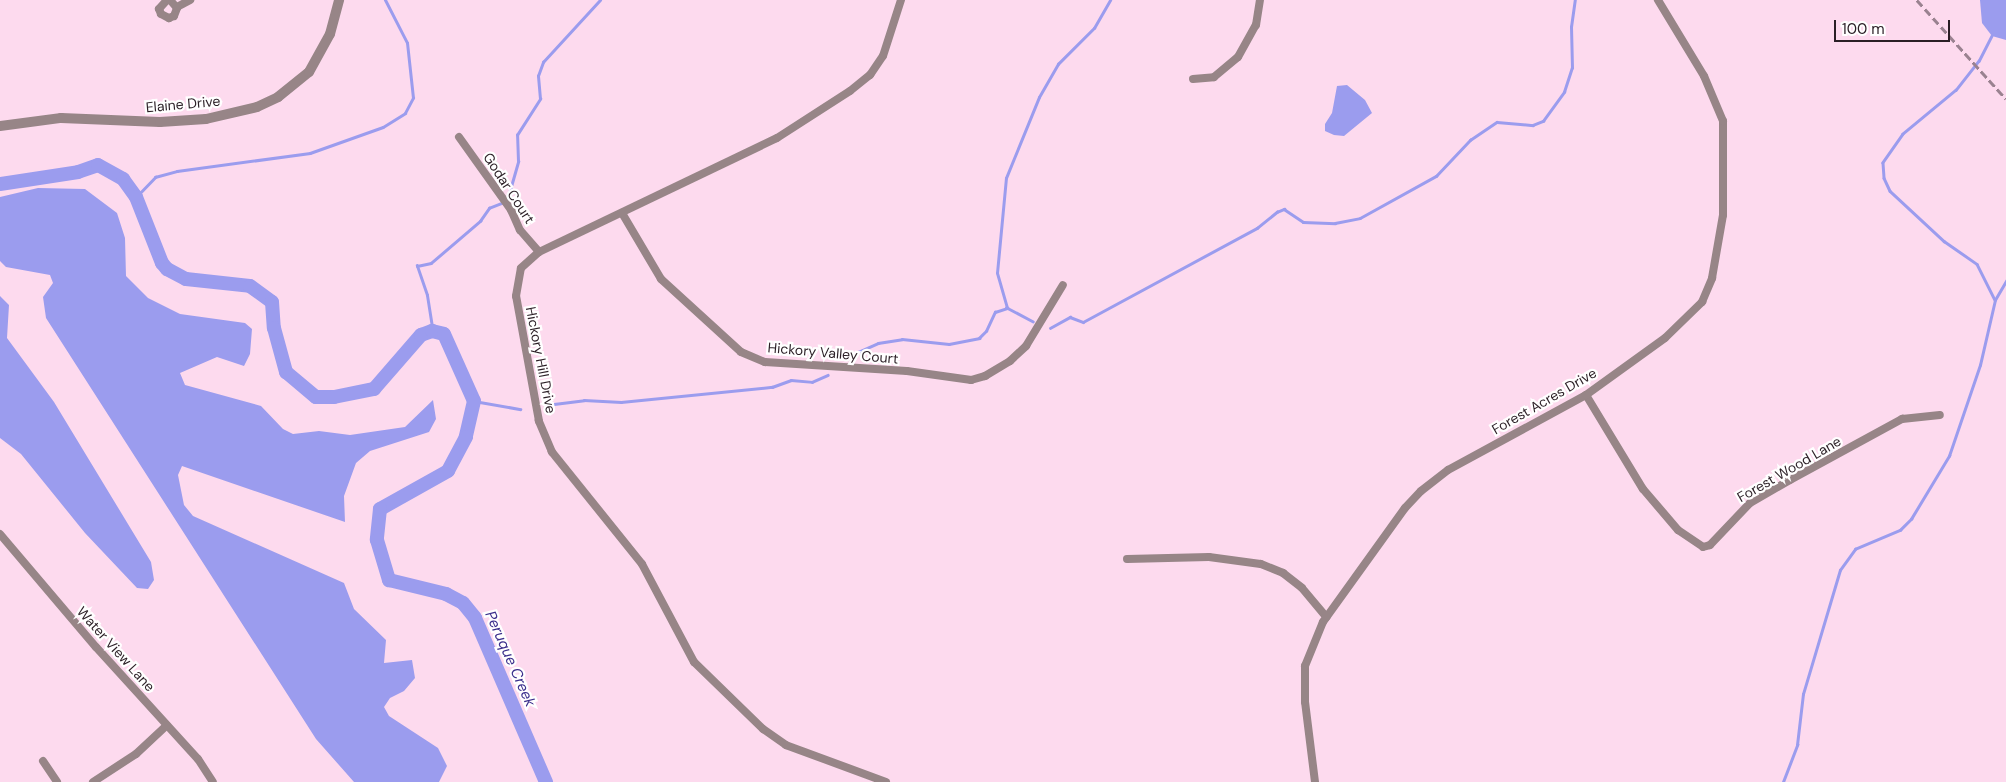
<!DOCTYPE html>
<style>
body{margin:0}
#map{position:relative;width:2006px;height:782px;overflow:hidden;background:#fddaee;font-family:"DM Sans",sans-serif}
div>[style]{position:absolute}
.water>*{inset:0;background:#9b9cee}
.stream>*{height:2.5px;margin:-1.25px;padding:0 1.25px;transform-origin:1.25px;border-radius:1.25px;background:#9b9cee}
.river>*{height:14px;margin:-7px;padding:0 7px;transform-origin:7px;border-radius:7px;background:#9b9cee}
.minor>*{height:8px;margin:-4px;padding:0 4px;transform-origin:4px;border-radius:4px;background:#978587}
.tertiary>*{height:10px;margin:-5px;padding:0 5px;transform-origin:5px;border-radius:5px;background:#978587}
.rail>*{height:2.5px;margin-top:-1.25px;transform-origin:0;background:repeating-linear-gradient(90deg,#9a8290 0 8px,transparent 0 12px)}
span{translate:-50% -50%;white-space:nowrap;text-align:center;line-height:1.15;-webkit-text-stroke:4.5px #fff;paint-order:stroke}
.street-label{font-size:14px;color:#2a1e25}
.water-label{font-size:15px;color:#3b2f8c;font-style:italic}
.scale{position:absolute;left:1834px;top:20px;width:116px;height:22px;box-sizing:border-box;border:2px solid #2a1e25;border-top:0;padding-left:6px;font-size:15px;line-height:18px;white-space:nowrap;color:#2a1e25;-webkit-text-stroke:4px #fff;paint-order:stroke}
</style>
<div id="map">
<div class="water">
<div style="clip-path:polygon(1980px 0,2006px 0,2006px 40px,1992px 36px,1982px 23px)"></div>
<div style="clip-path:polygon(1347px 85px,1365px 100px,1372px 113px,1344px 136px,1334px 135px,1325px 131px,1325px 124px,1332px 113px,1337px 86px)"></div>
<div style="clip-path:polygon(38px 188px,85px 189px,117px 213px,125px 238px,126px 276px,148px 298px,180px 314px,245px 323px,252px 329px,250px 354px,244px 366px,217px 357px,180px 373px,185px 385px,261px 406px,283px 429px,293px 434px,319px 431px,350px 435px,405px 427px,433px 400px,436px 419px,429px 432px,370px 451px,356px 463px,344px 496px,345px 522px,182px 466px,178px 475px,184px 505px,193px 516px,344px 583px,354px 609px,386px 640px,384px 663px,412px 660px,415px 678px,404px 691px,390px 698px,384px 707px,389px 716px,438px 748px,447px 766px,439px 782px,354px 782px,316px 739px,46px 318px,43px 297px,53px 283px,50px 275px,6px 267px,0 261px,0 197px)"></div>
<div style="clip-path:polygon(0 296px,9px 305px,7px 338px,54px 402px,151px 562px,154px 580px,148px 589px,137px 588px,85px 533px,21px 454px,0 438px)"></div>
</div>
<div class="stream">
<div style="left:1992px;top:36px;width:28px;rotate:117deg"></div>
<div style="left:1979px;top:61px;width:37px;rotate:128deg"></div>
<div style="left:1956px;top:90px;width:69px;rotate:140.3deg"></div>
<div style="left:1903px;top:134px;width:35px;rotate:125deg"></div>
<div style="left:1883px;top:163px;width:15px;rotate:86deg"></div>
<div style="left:1884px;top:178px;width:14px;rotate:65deg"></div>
<div style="left:1890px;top:191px;width:74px;rotate:42.8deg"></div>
<div style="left:1944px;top:241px;width:40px;rotate:34.9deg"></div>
<div style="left:1977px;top:264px;width:40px;rotate:63.4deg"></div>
<div style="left:136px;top:197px;width:28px;rotate:-46deg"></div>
<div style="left:155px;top:177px;width:23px;rotate:-15deg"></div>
<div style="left:177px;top:171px;width:134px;rotate:-7.7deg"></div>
<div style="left:310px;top:153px;width:77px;rotate:-19.6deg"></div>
<div style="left:383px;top:127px;width:26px;rotate:-32deg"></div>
<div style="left:405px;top:113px;width:17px;rotate:-62deg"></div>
<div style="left:413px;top:98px;width:55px;rotate:-96.2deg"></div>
<div style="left:407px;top:43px;width:48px;rotate:-117.1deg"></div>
<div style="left:508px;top:197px;width:37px;rotate:-74deg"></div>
<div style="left:518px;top:161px;width:26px;rotate:-92deg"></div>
<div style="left:517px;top:135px;width:43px;rotate:-57.4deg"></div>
<div style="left:540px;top:99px;width:23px;rotate:-95deg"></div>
<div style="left:538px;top:76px;width:15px;rotate:-70deg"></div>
<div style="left:543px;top:62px;width:84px;rotate:-47.4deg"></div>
<div style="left:1033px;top:322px;width:30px;rotate:-152deg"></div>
<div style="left:1007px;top:308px;width:36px;rotate:-106deg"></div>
<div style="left:997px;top:273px;width:95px;rotate:-84.6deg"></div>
<div style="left:1006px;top:178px;width:87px;rotate:-67.8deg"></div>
<div style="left:1039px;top:97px;width:38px;rotate:-60deg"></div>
<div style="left:1058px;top:64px;width:51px;rotate:-45deg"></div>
<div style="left:1094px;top:28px;width:32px;rotate:-60deg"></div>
<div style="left:1050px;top:328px;width:23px;rotate:-29deg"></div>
<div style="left:1070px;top:317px;width:14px;rotate:21deg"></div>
<div style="left:1083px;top:322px;width:198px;rotate:-28.4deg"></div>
<div style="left:1257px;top:228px;width:26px;rotate:-39deg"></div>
<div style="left:1277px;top:212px;width:8px;rotate:-23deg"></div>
<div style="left:1284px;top:209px;width:23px;rotate:34deg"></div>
<div style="left:1303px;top:222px;width:32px;rotate:2deg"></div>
<div style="left:1335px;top:223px;width:25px;rotate:-11deg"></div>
<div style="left:1360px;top:218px;width:87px;rotate:-28.9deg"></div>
<div style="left:1436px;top:176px;width:50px;rotate:-46.6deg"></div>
<div style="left:1470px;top:140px;width:32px;rotate:-34deg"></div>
<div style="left:1497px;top:122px;width:36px;rotate:5deg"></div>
<div style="left:1533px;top:125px;width:11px;rotate:-22deg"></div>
<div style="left:1543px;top:121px;width:36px;rotate:-54deg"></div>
<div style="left:1564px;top:92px;width:25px;rotate:-72deg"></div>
<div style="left:1572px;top:68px;width:41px;rotate:-91.4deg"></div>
<div style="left:1571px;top:27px;width:27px;rotate:-82deg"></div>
<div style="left:444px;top:334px;width:14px;rotate:-150deg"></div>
<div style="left:432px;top:327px;width:32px;rotate:-99deg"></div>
<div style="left:427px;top:295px;width:31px;rotate:-109deg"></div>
<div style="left:417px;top:266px;width:14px;rotate:-12deg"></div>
<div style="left:431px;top:263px;width:65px;rotate:-40.6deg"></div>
<div style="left:480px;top:221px;width:16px;rotate:-55deg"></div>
<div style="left:489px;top:208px;width:16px;rotate:-22deg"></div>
<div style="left:847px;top:357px;width:34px;rotate:-24deg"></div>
<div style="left:878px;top:343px;width:24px;rotate:-9deg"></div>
<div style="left:902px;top:339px;width:47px;rotate:6.1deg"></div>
<div style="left:949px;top:344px;width:31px;rotate:-11deg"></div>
<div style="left:979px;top:338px;width:10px;rotate:-45deg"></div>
<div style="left:986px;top:331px;width:21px;rotate:-65deg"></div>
<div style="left:995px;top:312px;width:13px;rotate:-18deg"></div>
<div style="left:474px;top:401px;width:47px;rotate:9.9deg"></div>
<div style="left:546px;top:405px;width:38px;rotate:-7deg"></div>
<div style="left:584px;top:400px;width:37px;rotate:3deg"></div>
<div style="left:621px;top:402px;width:152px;rotate:-5.7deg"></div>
<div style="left:772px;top:387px;width:20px;rotate:-20deg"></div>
<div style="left:791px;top:380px;width:21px;rotate:5deg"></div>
<div style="left:812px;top:382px;width:17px;rotate:-24deg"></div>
<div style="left:1783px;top:782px;width:40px;rotate:-69deg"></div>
<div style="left:1797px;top:745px;width:51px;rotate:-83.3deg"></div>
<div style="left:1803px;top:694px;width:129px;rotate:-73.4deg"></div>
<div style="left:1840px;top:570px;width:26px;rotate:-54deg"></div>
<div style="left:1855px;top:549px;width:49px;rotate:-22.9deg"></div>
<div style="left:1900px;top:530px;width:16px;rotate:-45deg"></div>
<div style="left:1911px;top:519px;width:74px;rotate:-58.9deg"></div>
<div style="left:1949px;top:456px;width:96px;rotate:-71.2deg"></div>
<div style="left:1980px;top:365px;width:67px;rotate:-77deg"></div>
<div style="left:1995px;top:300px;width:22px;rotate:-60deg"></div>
</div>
<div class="river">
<div style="left:0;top:184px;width:79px;rotate:-8.7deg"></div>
<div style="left:78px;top:172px;width:21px;rotate:-19deg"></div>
<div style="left:98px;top:165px;width:29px;rotate:29deg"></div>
<div style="left:123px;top:179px;width:22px;rotate:54deg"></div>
<div style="left:136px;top:197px;width:71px;rotate:68.5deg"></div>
<div style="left:162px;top:263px;width:8px;rotate:50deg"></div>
<div style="left:167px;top:269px;width:21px;rotate:28deg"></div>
<div style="left:186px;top:279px;width:64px;rotate:6.2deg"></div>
<div style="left:250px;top:286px;width:27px;rotate:36deg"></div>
<div style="left:272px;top:302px;width:26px;rotate:86deg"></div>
<div style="left:274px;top:328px;width:46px;rotate:74.7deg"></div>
<div style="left:286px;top:372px;width:39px;rotate:40deg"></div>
<div style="left:316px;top:397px;width:18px"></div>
<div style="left:334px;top:397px;width:41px;rotate:-11.3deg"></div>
<div style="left:374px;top:389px;width:72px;rotate:-49deg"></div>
<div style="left:421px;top:335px;width:12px;rotate:-20deg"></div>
<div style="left:432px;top:331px;width:12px;rotate:14deg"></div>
<div style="left:444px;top:334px;width:73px;rotate:65.9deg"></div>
<div style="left:474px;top:401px;width:37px;rotate:103deg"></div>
<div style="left:466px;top:437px;width:38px;rotate:118deg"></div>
<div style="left:448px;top:471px;width:78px;rotate:150.8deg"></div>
<div style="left:380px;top:509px;width:31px;rotate:96deg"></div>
<div style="left:377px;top:540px;width:42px;rotate:73.3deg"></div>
<div style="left:389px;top:580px;width:59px;rotate:13.8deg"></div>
<div style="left:446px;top:594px;width:19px;rotate:28deg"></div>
<div style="left:463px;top:603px;width:19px;rotate:51deg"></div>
<div style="left:475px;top:618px;width:179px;rotate:66.6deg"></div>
</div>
<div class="minor">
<div style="left:167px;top:0;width:12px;rotate:132deg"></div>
<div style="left:159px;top:9px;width:5px;rotate:68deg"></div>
<div style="left:161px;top:14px;width:9px;rotate:27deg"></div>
<div style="left:169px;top:18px;width:5px;rotate:-22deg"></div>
<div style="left:174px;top:16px;width:9px;rotate:-69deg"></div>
<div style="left:177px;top:8px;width:11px;rotate:-131deg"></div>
<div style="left:177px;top:7px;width:15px;rotate:-28deg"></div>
<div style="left:1193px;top:79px;width:21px;rotate:-5deg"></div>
<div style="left:1214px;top:77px;width:31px;rotate:-40deg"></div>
<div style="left:1238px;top:57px;width:37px;rotate:-61deg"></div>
<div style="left:1256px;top:25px;width:25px;rotate:-81deg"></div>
<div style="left:459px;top:137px;width:90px;rotate:54.5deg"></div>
<div style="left:511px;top:210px;width:22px;rotate:66deg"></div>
<div style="left:520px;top:230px;width:29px;rotate:49deg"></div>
<div style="left:622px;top:213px;width:77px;rotate:59.4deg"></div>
<div style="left:661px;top:279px;width:108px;rotate:42.4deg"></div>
<div style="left:741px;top:352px;width:26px;rotate:23deg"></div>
<div style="left:765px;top:362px;width:142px;rotate:3.6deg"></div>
<div style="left:907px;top:371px;width:65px;rotate:8deg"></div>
<div style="left:971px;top:380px;width:15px;rotate:-16deg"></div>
<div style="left:985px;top:376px;width:29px;rotate:-31deg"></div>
<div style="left:1010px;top:361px;width:22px;rotate:-43deg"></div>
<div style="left:1026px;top:346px;width:71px;rotate:-58.8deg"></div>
<div style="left:1586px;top:395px;width:110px;rotate:58.8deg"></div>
<div style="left:1643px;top:489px;width:54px;rotate:49.5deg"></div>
<div style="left:1678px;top:530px;width:30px;rotate:34deg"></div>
<div style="left:1703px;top:547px;width:7px;rotate:-16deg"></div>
<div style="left:1710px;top:545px;width:58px;rotate:-46.4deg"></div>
<div style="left:1750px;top:503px;width:46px;rotate:-29.9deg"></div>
<div style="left:1790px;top:480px;width:128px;rotate:-28.6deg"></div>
<div style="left:1902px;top:419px;width:38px;rotate:-6deg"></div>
<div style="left:0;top:534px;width:148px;rotate:49.7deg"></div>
<div style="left:96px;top:647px;width:151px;rotate:47.7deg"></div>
<div style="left:198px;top:759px;width:27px;rotate:57deg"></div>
<div style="left:1127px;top:559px;width:82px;rotate:-1.4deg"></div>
<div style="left:1209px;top:557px;width:52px;rotate:7.7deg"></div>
<div style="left:1261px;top:564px;width:24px;rotate:22deg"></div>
<div style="left:1283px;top:573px;width:24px;rotate:38deg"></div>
<div style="left:1302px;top:588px;width:38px;rotate:50deg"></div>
<div style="left:43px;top:761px;width:25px;rotate:56deg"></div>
<div style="left:93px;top:782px;width:51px;rotate:-33.1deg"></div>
<div style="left:136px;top:754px;width:42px;rotate:-43.1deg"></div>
<div style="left:886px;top:782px;width:107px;rotate:-159.7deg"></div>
<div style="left:786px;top:745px;width:28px;rotate:-145deg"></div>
<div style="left:763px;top:729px;width:96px;rotate:-135.8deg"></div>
<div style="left:694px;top:662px;width:111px;rotate:-118deg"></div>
<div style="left:642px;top:564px;width:144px;rotate:-128.8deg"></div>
<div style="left:552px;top:452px;width:34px;rotate:-113deg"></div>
<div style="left:539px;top:421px;width:127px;rotate:-100.4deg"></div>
<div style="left:516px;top:296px;width:28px;rotate:-80deg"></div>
<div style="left:521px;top:268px;width:24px;rotate:-42deg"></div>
<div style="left:539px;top:252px;width:264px;rotate:-25.6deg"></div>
<div style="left:777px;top:138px;width:87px;rotate:-32.8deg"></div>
<div style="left:850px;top:91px;width:26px;rotate:-39deg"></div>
<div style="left:870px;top:75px;width:23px;rotate:-56deg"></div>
<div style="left:883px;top:56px;width:59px;rotate:-72.2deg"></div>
<div style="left:1315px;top:782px;width:81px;rotate:-97.1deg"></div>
<div style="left:1305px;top:702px;width:36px;rotate:-90deg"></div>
<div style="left:1305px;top:666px;width:48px;rotate:-67.8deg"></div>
<div style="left:1323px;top:622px;width:140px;rotate:-54.3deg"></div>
<div style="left:1405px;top:508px;width:23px;rotate:-47deg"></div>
<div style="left:1421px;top:491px;width:34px;rotate:-38deg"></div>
<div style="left:1448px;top:470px;width:157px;rotate:-28.5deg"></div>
<div style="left:1586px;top:395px;width:97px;rotate:-35.8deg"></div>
<div style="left:1665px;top:338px;width:52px;rotate:-44.2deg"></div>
<div style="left:1702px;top:302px;width:26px;rotate:-67deg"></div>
<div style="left:1712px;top:278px;width:64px;rotate:-80.1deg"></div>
<div style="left:1723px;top:215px;width:94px;rotate:-90deg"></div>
<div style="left:1723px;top:121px;width:49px;rotate:-112.9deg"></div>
<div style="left:1704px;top:76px;width:89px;rotate:-121.2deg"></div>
</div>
<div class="tertiary">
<div style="left:0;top:126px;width:62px;rotate:-7.5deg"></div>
<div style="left:61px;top:118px;width:99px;rotate:2.3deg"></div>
<div style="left:160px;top:122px;width:46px;rotate:-3.7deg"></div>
<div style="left:206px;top:119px;width:52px;rotate:-13.2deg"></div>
<div style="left:257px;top:107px;width:23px;rotate:-25deg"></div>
<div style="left:278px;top:97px;width:40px;rotate:-39deg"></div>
<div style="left:309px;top:72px;width:43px;rotate:-61.1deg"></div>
<div style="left:330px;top:34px;width:35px;rotate:-75deg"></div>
</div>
<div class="rail">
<div style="left:1917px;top:0;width:133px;rotate:48deg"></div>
</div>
<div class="street-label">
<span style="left:183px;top:104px;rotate:-5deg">Elaine Drive</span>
<span style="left:509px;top:188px;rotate:57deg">Godar Court</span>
<span style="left:833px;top:353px;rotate:5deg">Hickory Valley Court</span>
<span style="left:541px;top:360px;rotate:79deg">Hickory Hill Drive</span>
<span style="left:1544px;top:401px;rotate:-30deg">Forest Acres Drive</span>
<span style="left:1789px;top:469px;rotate:-30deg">Forest Wood Lane</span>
<span style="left:116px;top:649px;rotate:48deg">Water View Lane</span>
</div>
<div class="water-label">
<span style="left:510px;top:659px;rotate:66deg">Peruque Creek</span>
</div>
<div class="scale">100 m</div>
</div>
